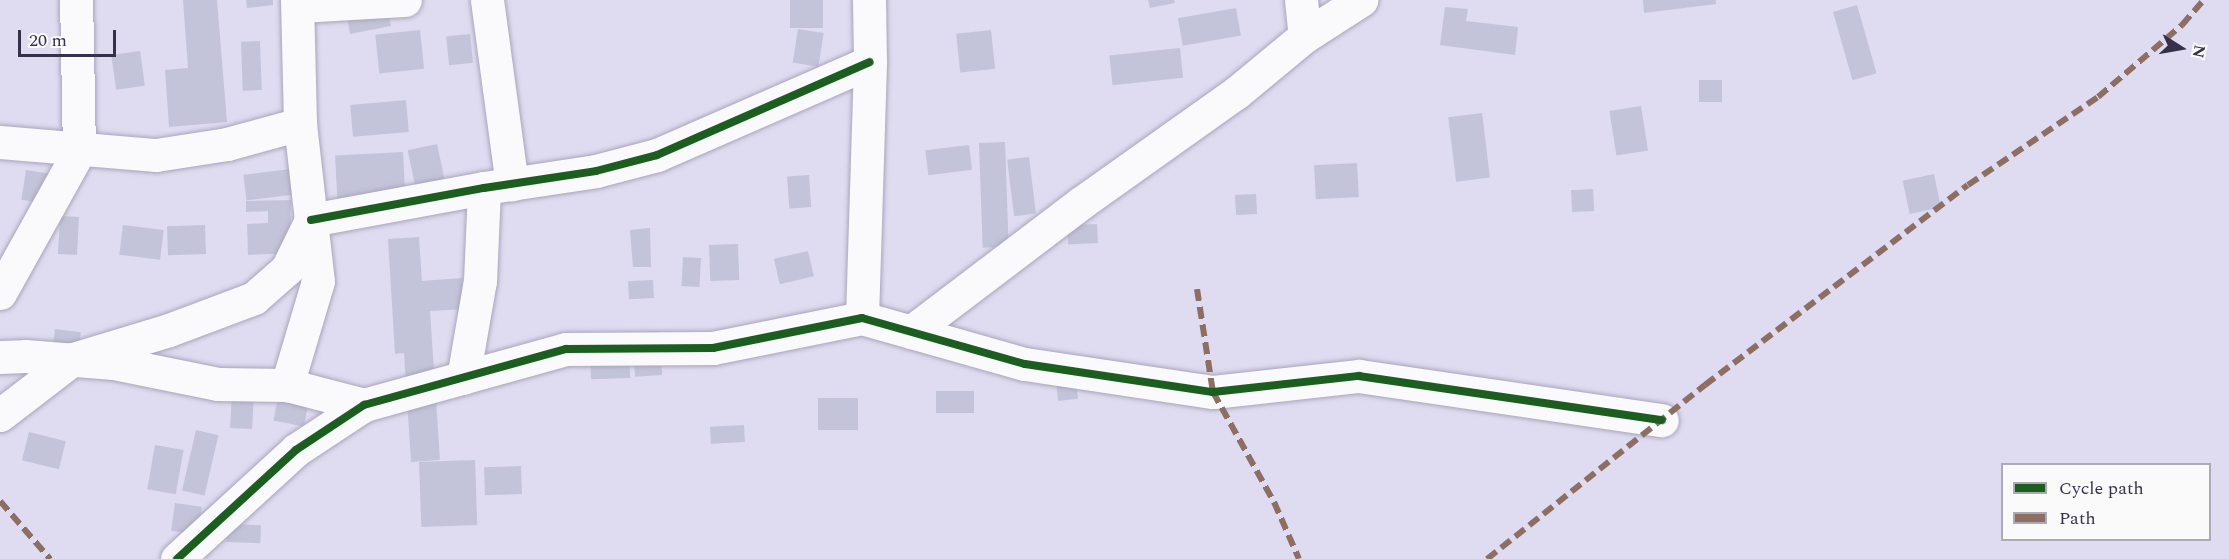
<!DOCTYPE html>
<style>
body{margin:0}
#map{position:relative;width:2229px;height:559px;overflow:hidden;background:#dfdbf1;font-family:Spectral,serif}
div>[style]{position:absolute}
.building>*{inset:0;background:#c3c4d9;transform-origin:0 0}
.roads{filter:drop-shadow(0 0 2px #a9a5ba) drop-shadow(0 0 2px #a9a5ba)}
.street>*{height:33px;margin:-16.5px;padding:0 16.5px;transform-origin:16.5px;border-radius:16.5px;background:#fafafd}
.quiet>*{height:6px;margin-top:-3px;transform-origin:0;background:repeating-linear-gradient(90deg,#8d6e63 0 12px,transparent 0 18px)}
.cycleway>*{height:8px;margin:-4px;padding:0 4px;transform-origin:4px;border-radius:4px;background:#1b5e20}
span{translate:-50% -50%;white-space:nowrap;text-align:center;line-height:1.15;-webkit-text-stroke:6px #fafafa;paint-order:stroke}
.legend{position:absolute;left:2001px;top:463px;width:210px;height:78px;box-sizing:border-box;background:#fafafa;border:2px solid #acaab4;margin:0;padding:8px 10px;list-style:none;font-size:18px;color:#36314a}
.legend li{display:flex;align-items:center;gap:12px;height:30px}
.legend b{width:30px;border:2px solid #acaab4}
.north{position:absolute;left:2151px;top:18px;width:60px;height:60px;-webkit-text-stroke:4px #fafafa;paint-order:stroke;rotate:101deg;font-size:16px;font-weight:700;line-height:24px;text-align:center;color:#36314a}
.north::after{content:'';display:block;margin:auto;width:21px;height:27px;background:#36314a;clip-path:polygon(50% 0,100% 100%,50% 72%,0 100%)}
.scale{position:absolute;left:18px;top:30px;width:98px;height:27px;box-sizing:border-box;border:3px solid #36314a;border-top:0;padding-left:8px;font-size:18px;line-height:21px;white-space:nowrap;color:#36314a;-webkit-text-stroke:4px #fafafa;paint-order:stroke}
</style>
<div id="map">
<div class="building">
<div style="clip-path:polygon(183px 0,217px 0,227px 122px,169px 127px,165px 70px,188px 68px)"></div>
<div style="clip-path:polygon(246px 0,273px 0,273px 5px,247px 8px)"></div>
<div style="clip-path:polygon(344px 0,386px 0,391px 26px,350px 34px)"></div>
<div style="left:790px;top:0;width:33px;height:28px"></div>
<div style="clip-path:polygon(1148px 0,1174px 0,1175px 3px,1150px 8px)"></div>
<div style="clip-path:polygon(1643px 0,1716px 0,1716px 4px,1644px 13px)"></div>
<div style="left:1857px;top:5px;width:71px;height:25px;rotate:74deg"></div>
<div style="clip-path:polygon(1445px 7px,1468px 9px,1466px 21px,1518px 27px,1515px 55px,1440px 45px)"></div>
<div style="left:1236px;top:8px;width:28px;height:59px;rotate:80deg"></div>
<div style="left:798px;top:29px;width:26px;height:34px;rotate:9deg"></div>
<div style="left:420px;top:30px;width:39px;height:45px;rotate:84deg"></div>
<div style="left:991px;top:30px;width:39px;height:35px;rotate:84deg"></div>
<div style="left:470px;top:34px;width:29px;height:24px;rotate:84deg"></div>
<div style="left:260px;top:41px;width:49px;height:19px;rotate:88deg"></div>
<div style="left:1180px;top:48px;width:30px;height:71px;rotate:84deg"></div>
<div style="left:140px;top:51px;width:35px;height:29px;rotate:82deg"></div>
<div style="left:1722px;top:80px;width:22px;height:23px;rotate:90deg"></div>
<div style="left:406px;top:100px;width:32px;height:56px;rotate:85deg"></div>
<div style="left:1641px;top:106px;width:45px;height:32px;rotate:81deg"></div>
<div style="left:1482px;top:113px;width:65px;height:34px;rotate:83deg"></div>
<div style="left:1005px;top:142px;width:105px;height:26px;rotate:88deg"></div>
<div style="left:437px;top:144px;width:45px;height:30px;rotate:78deg"></div>
<div style="left:969px;top:145px;width:25px;height:44px;rotate:83deg"></div>
<div style="left:403px;top:152px;width:44px;height:68px;rotate:87deg"></div>
<div style="left:1029px;top:157px;width:57px;height:22px;rotate:83deg"></div>
<div style="left:1357px;top:163px;width:34px;height:43px;rotate:87deg"></div>
<div style="left:290px;top:169px;width:26px;height:47px;rotate:83deg"></div>
<div style="left:26px;top:170px;width:40px;height:30px;rotate:9deg"></div>
<div style="left:1934px;top:174px;width:34px;height:32px;rotate:78deg"></div>
<div style="left:809px;top:175px;width:32px;height:22px;rotate:86deg"></div>
<div style="left:1593px;top:189px;width:22px;height:22px;rotate:87deg"></div>
<div style="left:1256px;top:194px;width:20px;height:21px;rotate:87deg"></div>
<div style="clip-path:polygon(291px 200px,290px 253px,248px 255px,247px 224px,285px 222px,268px 223px,268px 211px,246px 212px,246px 201px)"></div>
<div style="left:60px;top:216px;width:19px;height:38px;rotate:3deg"></div>
<div style="left:1097px;top:224px;width:19px;height:30px;rotate:87deg"></div>
<div style="left:123px;top:225px;width:41px;height:30px;rotate:7deg"></div>
<div style="left:205px;top:225px;width:29px;height:38px;rotate:88deg"></div>
<div style="clip-path:polygon(650px 228px,651px 267px,633px 267px,630px 230px)"></div>
<div style="clip-path:polygon(419px 237px,422px 281px,462px 278px,465px 309px,430px 311px,440px 460px,411px 462px,404px 353px,395px 354px,388px 239px)"></div>
<div style="left:738px;top:244px;width:36px;height:29px;rotate:88deg"></div>
<div style="left:808px;top:251px;width:26px;height:35px;rotate:77deg"></div>
<div style="left:683px;top:257px;width:18px;height:29px;rotate:3deg"></div>
<div style="left:653px;top:280px;width:18px;height:25px;rotate:87deg"></div>
<div style="left:55px;top:329px;width:26px;height:27px;rotate:7deg"></div>
<div style="left:659px;top:331px;width:44px;height:27px;rotate:86deg"></div>
<div style="left:629px;top:348px;width:30px;height:39px;rotate:88deg"></div>
<div style="left:1075px;top:370px;width:29px;height:20px;rotate:84deg"></div>
<div style="left:974px;top:391px;width:22px;height:38px;rotate:90deg"></div>
<div style="left:232px;top:392px;width:22px;height:36px;rotate:3deg"></div>
<div style="left:279px;top:392px;width:31px;height:29px;rotate:11deg"></div>
<div style="left:818px;top:398px;width:40px;height:32px"></div>
<div style="left:744px;top:425px;width:17px;height:34px;rotate:87deg"></div>
<div style="left:196px;top:430px;width:23px;height:62px;rotate:13deg"></div>
<div style="left:29px;top:432px;width:38px;height:29px;rotate:14deg"></div>
<div style="left:155px;top:445px;width:29px;height:45px;rotate:10deg"></div>
<div style="left:475px;top:460px;width:65px;height:56px;rotate:88deg"></div>
<div style="left:521px;top:466px;width:28px;height:37px;rotate:88deg"></div>
<div style="left:175px;top:503px;width:27px;height:28px;rotate:8deg"></div>
<div style="left:227px;top:524px;width:34px;height:18px;rotate:2deg"></div>
</div>
<div class="roads">
<div class="street">
<div style="left:297px;top:0;width:124px;rotate:88.6deg"></div>
<div style="left:300px;top:124px;width:158px;rotate:83.5deg"></div>
<div style="left:318px;top:281px;width:109px;rotate:106.6deg"></div>
<div style="left:287px;top:385px;width:80px;rotate:14.6deg"></div>
<div style="left:487px;top:0;width:186px;rotate:82.3deg"></div>
<div style="left:1301px;top:0;width:36px;rotate:84deg"></div>
<div style="left:298px;top:6px;width:107px;rotate:-3.2deg"></div>
<div style="left:0;top:142px;width:157px;rotate:4.8deg"></div>
<div style="left:156px;top:155px;width:72px;rotate:-8.8deg"></div>
<div style="left:227px;top:144px;width:76px;rotate:-15.3deg"></div>
<div style="left:311px;top:220px;width:176px;rotate:-10.5deg"></div>
<div style="left:484px;top:188px;width:113px;rotate:-8.6deg"></div>
<div style="left:596px;top:171px;width:63px;rotate:-14.7deg"></div>
<div style="left:657px;top:155px;width:232px;rotate:-23.6deg"></div>
<div style="left:0;top:293px;width:162px;rotate:-60.9deg"></div>
<div style="left:79px;top:151px;width:151px;rotate:-91.1deg"></div>
<div style="left:862px;top:318px;width:256px;rotate:-88.2deg"></div>
<div style="left:870px;top:62px;width:62px;rotate:-90.9deg"></div>
<div style="left:911px;top:332px;width:213px;rotate:-37.2deg"></div>
<div style="left:1081px;top:203px;width:190px;rotate:-35.4deg"></div>
<div style="left:1236px;top:93px;width:89px;rotate:-39.6deg"></div>
<div style="left:1305px;top:36px;width:67px;rotate:-32.7deg"></div>
<div style="left:0;top:357px;width:25px;rotate:-2deg"></div>
<div style="left:25px;top:356px;width:89px;rotate:4.5deg"></div>
<div style="left:114px;top:363px;width:106px;rotate:11.4deg"></div>
<div style="left:218px;top:384px;width:69px;rotate:0.8deg"></div>
<div style="left:463px;top:378px;width:98px;rotate:-80.1deg"></div>
<div style="left:480px;top:281px;width:93px;rotate:-87.5deg"></div>
<div style="left:0;top:415px;width:92px;rotate:-37.5deg"></div>
<div style="left:73px;top:359px;width:100px;rotate:-16.8deg"></div>
<div style="left:169px;top:330px;width:91px;rotate:-20.6deg"></div>
<div style="left:254px;top:298px;width:44px;rotate:-41.3deg"></div>
<div style="left:287px;top:269px;width:55px;rotate:-63.9deg"></div>
<div style="left:177px;top:559px;width:161px;rotate:-42.5deg"></div>
<div style="left:296px;top:450px;width:82px;rotate:-33.5deg"></div>
<div style="left:364px;top:405px;width:210px;rotate:-15.5deg"></div>
<div style="left:566px;top:349px;width:147px;rotate:-0.4deg"></div>
<div style="left:713px;top:348px;width:152px;rotate:-11.4deg"></div>
<div style="left:862px;top:318px;width:169px;rotate:15.8deg"></div>
<div style="left:1025px;top:364px;width:190px;rotate:8.5deg"></div>
<div style="left:1213px;top:392px;width:147px;rotate:-6.3deg"></div>
<div style="left:1359px;top:376px;width:306px;rotate:8.3deg"></div>
</div>
</div>
<div class="quiet">
<div style="left:1197px;top:289px;width:104px;rotate:81.2deg"></div>
<div style="left:1213px;top:392px;width:126px;rotate:61deg"></div>
<div style="left:1274px;top:502px;width:62px;rotate:66.3deg"></div>
<div style="left:0;top:501px;width:77px;rotate:49.2deg"></div>
<div style="left:1487px;top:559px;width:279px;rotate:-38.6deg"></div>
<div style="left:1705px;top:385px;width:330px;rotate:-37.3deg"></div>
<div style="left:1968px;top:185px;width:157px;rotate:-34.1deg"></div>
<div style="left:2098px;top:97px;width:111px;rotate:-40.6deg"></div>
<div style="left:2182px;top:25px;width:33px;rotate:-49deg"></div>
</div>
<div class="cycleway">
<div style="left:311px;top:220px;width:176px;rotate:-10.5deg"></div>
<div style="left:484px;top:188px;width:113px;rotate:-8.6deg"></div>
<div style="left:596px;top:171px;width:63px;rotate:-14.7deg"></div>
<div style="left:657px;top:155px;width:232px;rotate:-23.6deg"></div>
<div style="left:177px;top:559px;width:161px;rotate:-42.5deg"></div>
<div style="left:296px;top:450px;width:82px;rotate:-33.5deg"></div>
<div style="left:364px;top:405px;width:210px;rotate:-15.5deg"></div>
<div style="left:566px;top:349px;width:147px;rotate:-0.4deg"></div>
<div style="left:713px;top:348px;width:152px;rotate:-11.4deg"></div>
<div style="left:862px;top:318px;width:169px;rotate:15.8deg"></div>
<div style="left:1025px;top:364px;width:190px;rotate:8.5deg"></div>
<div style="left:1213px;top:392px;width:147px;rotate:-6.3deg"></div>
<div style="left:1359px;top:376px;width:306px;rotate:8.3deg"></div>
</div>
<ul class="legend">
<li><b style="height:8px;background:#1b5e20"></b>Cycle path</li>
<li><b style="height:8px;background:#8d6e63"></b>Path</li>
</ul>
<div class="north">N</div>
<div class="scale">20 m</div>
</div>
